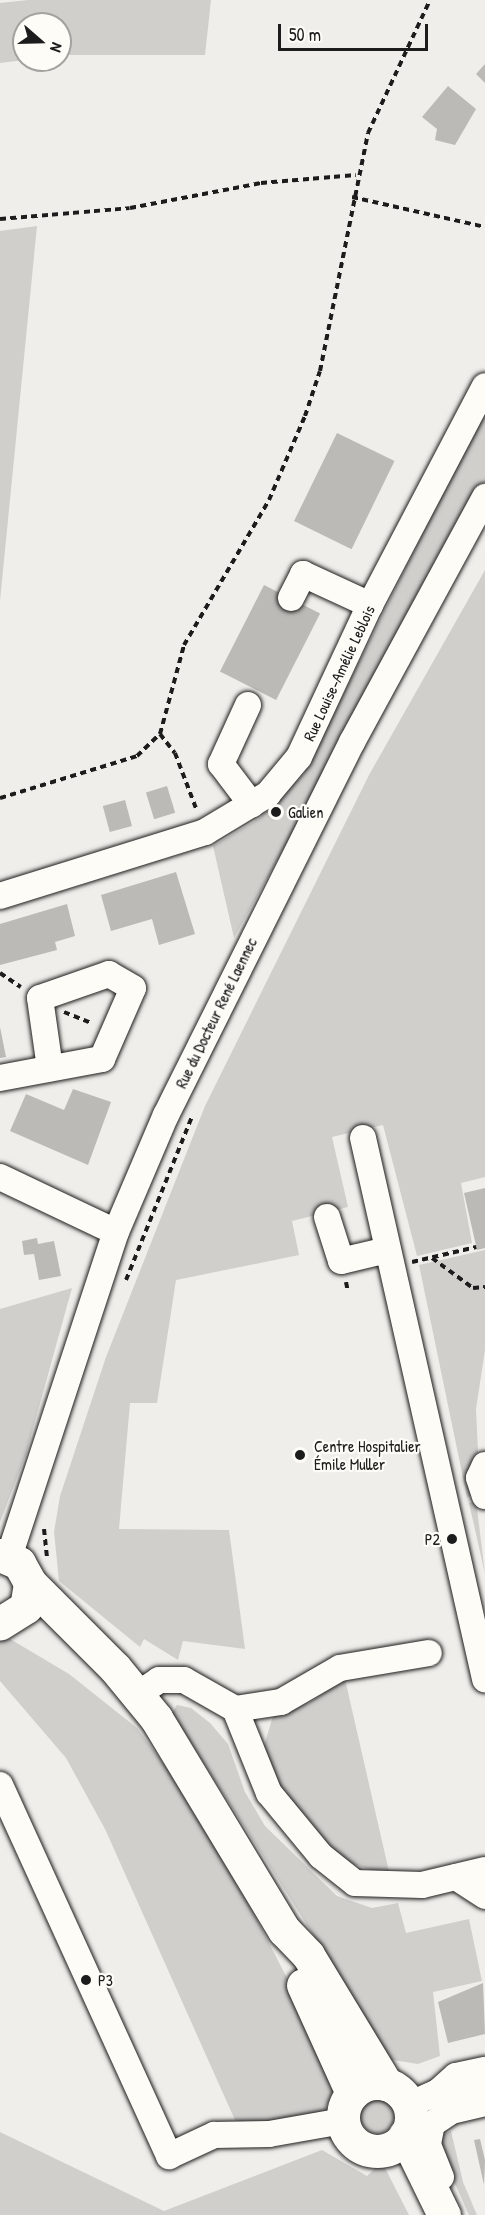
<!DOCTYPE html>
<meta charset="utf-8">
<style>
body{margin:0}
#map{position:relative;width:485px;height:2215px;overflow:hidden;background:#f0eeea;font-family:"Patrick Hand",sans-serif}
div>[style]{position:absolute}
.green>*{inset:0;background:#d0cfcc}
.round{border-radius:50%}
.building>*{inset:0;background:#bbbab6;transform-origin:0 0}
.path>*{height:4px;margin-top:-2px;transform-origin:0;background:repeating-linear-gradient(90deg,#1c1c1c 0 6px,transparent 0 10.5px)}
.roads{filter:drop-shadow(0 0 2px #1c1c1c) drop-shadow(0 0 2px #1c1c1c)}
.minor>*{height:26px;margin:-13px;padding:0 13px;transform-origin:13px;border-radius:13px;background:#fdfcf7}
.major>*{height:33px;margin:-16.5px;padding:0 16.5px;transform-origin:16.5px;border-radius:16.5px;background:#fdfcf7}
.major>.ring{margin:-16.5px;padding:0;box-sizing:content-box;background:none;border:33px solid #fdfcf7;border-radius:50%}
.dots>*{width:16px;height:16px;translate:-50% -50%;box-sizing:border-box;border:3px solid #fdfcf7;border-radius:50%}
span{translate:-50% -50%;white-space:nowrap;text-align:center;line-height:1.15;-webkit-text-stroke:4.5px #fdfcf7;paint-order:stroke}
.street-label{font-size:16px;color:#1c1c1c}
.poi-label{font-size:16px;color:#1c1c1c}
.left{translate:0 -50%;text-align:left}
.right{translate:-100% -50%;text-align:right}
.north{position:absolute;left:12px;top:12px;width:60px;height:60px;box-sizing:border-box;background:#fdfcf7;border:2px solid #a3a29f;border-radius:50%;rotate:110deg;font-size:16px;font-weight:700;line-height:24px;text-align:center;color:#1c1c1c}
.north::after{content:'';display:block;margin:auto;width:21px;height:27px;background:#1c1c1c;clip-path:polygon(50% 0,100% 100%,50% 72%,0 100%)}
.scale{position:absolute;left:278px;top:24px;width:150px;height:27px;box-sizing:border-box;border:3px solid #1c1c1c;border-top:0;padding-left:8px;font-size:18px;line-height:21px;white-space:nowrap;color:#1c1c1c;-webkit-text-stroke:4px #fdfcf7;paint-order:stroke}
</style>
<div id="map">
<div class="green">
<div style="clip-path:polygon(28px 0,211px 0,205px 55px,60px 55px,60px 24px,24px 24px,24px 60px,0 63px,0 3px)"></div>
<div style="clip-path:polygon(37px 226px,0 601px,0 231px)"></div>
<div style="clip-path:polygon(485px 407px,485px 486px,234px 938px,213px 846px,260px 818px,304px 774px)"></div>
<div style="clip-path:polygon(485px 570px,485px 1177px,461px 1183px,472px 1243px,417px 1256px,383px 1125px,332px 1137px,348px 1207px,292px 1221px,299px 1255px,176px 1280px,157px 1403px,130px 1403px,119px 1529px,229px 1530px,245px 1649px,183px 1641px,178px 1660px,144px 1639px,140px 1647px,59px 1581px,54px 1532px,60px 1496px,106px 1357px,205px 1106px,369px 775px)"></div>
<div style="clip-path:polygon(485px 1250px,485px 1350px,476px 1409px,480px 1494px,467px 1497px,419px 1265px)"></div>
<div style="clip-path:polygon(72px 1288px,26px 1454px,0 1522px,0 1309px)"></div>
<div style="clip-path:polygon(483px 1500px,484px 1506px,477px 1508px,485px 1574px,469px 1503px)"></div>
<div style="clip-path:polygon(0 1633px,69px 1674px,137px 1728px,205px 1819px,339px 2079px,313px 2134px,247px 2147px,105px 1829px,66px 1758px,0 1681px)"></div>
<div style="clip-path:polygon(345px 1679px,390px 1876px,347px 1862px,294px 1810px,266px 1762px,264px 1746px,273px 1716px,309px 1703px)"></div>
<div style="clip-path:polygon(177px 1705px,191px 1708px,210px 1723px,228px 1744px,245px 1792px,265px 1826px,337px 1896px,372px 1908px,398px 1903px,406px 1933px,469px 1919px,482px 1981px,433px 1992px,440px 2056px,418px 2064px,381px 2058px,354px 1999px,172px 1713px)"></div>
<div class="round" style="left:360px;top:2099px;width:34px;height:34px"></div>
<div style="clip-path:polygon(451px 2131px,463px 2182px,477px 2215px,469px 2215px,435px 2139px)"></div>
<div style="clip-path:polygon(0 2132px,164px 2211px,322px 2150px,367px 2176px,382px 2162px,409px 2215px,0 2215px)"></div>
</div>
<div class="building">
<div style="clip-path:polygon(485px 64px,485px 83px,476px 74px)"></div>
<div style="clip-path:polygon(448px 86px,476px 109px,455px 145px,435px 140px,437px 129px,422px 117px)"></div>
<div style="left:337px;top:433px;width:64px;height:98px;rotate:26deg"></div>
<div style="left:264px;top:585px;width:63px;height:97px;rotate:27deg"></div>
<div style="left:167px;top:786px;width:28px;height:22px;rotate:73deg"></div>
<div style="left:125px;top:800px;width:27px;height:23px;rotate:75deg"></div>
<div style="left:275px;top:806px;width:7px;height:13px;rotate:34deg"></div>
<div style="clip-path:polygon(176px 872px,195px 934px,159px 945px,152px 919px,111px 931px,101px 895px)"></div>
<div style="clip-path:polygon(67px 904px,75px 936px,55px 942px,57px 950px,0 965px,0 924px)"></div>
<div style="clip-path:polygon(0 1027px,6px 1057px,0 1058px)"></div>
<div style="clip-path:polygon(73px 1089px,111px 1102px,88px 1165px,10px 1131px,26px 1094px,64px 1110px)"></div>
<div style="clip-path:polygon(485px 1188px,485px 1248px,477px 1250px,464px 1193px)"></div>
<div style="clip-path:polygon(37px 1238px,38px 1244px,54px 1241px,61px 1276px,39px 1280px,34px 1254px,24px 1255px,22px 1241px)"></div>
<div style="clip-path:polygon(483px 1983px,485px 2034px,448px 2043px,438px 2002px)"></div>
<div style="clip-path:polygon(480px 2139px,485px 2160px,484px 2185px,474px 2140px)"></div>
</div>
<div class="path">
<div style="left:352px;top:197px;width:136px;rotate:12.7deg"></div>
<div style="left:0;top:219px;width:130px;rotate:-4.8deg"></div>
<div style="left:130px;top:208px;width:133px;rotate:-10.8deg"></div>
<div style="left:261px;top:183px;width:95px;rotate:-4.8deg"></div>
<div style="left:160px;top:734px;width:24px;rotate:52deg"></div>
<div style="left:175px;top:753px;width:62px;rotate:69.2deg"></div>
<div style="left:0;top:798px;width:143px;rotate:-17deg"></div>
<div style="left:137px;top:756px;width:32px;rotate:-44deg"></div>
<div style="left:160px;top:734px;width:92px;rotate:-74.9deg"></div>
<div style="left:184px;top:645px;width:168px;rotate:-59.6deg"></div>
<div style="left:269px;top:500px;width:91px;rotate:-66.8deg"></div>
<div style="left:305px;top:416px;width:47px;rotate:-71.6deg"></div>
<div style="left:320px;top:371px;width:243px;rotate:-78.6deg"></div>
<div style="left:368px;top:133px;width:147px;rotate:-65deg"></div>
<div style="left:0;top:973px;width:25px;rotate:34deg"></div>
<div style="left:64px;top:1012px;width:31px;rotate:22deg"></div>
<div style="left:432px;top:1258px;width:51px;rotate:36.2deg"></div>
<div style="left:473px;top:1288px;width:12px;rotate:-5deg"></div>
<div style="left:412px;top:1262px;width:66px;rotate:-13.2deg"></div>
<div style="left:126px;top:1280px;width:176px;rotate:-68deg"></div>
<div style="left:346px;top:1282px;width:10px;rotate:79deg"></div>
<div style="left:44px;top:1529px;width:28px;rotate:84deg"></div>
</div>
<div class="roads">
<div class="minor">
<div style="left:291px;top:598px;width:27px;rotate:-63deg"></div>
<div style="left:303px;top:574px;width:74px;rotate:24.8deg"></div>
<div style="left:248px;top:705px;width:65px;rotate:114.6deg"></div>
<div style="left:221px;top:764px;width:51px;rotate:52.9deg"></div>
<div style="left:0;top:896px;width:215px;rotate:-17.3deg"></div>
<div style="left:205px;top:832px;width:74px;rotate:-31.1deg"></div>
<div style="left:268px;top:794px;width:48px;rotate:-50deg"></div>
<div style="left:299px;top:757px;width:168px;rotate:-65deg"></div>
<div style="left:370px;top:605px;width:247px;rotate:-62.3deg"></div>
<div style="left:0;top:1078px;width:104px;rotate:-10.6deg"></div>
<div style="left:102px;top:1059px;width:77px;rotate:-66.4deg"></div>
<div style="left:133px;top:988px;width:28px;rotate:-150deg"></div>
<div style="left:109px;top:974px;width:73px;rotate:160.8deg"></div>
<div style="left:40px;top:998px;width:71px;rotate:81.9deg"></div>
<div style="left:363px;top:1138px;width:555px;rotate:77.29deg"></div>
<div style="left:0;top:1177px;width:128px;rotate:25.4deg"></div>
<div style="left:327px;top:1217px;width:46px;rotate:72.3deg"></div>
<div style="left:341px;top:1261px;width:47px;rotate:-13.4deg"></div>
<div style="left:485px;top:1465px;width:14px;rotate:115deg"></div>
<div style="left:479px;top:1478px;width:19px;rotate:72deg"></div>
<div style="left:9px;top:1557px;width:342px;rotate:-71.8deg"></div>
<div style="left:116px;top:1232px;width:127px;rotate:-66.9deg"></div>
<div style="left:166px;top:1115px;width:417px;rotate:-63.5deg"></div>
<div style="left:352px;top:742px;width:279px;rotate:-61.5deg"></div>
<div style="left:137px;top:1695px;width:27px;rotate:-34deg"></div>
<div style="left:159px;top:1680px;width:25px"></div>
<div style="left:184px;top:1680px;width:59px;rotate:29.6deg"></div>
<div style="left:235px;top:1709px;width:91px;rotate:68deg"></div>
<div style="left:269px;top:1793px;width:82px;rotate:50.5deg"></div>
<div style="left:321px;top:1856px;width:43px;rotate:38.5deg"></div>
<div style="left:355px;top:1883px;width:67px;rotate:1.7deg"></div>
<div style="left:422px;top:1885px;width:65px;rotate:-13.4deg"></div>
<div style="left:235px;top:1709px;width:47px;rotate:-8.7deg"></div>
<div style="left:281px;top:1702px;width:68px;rotate:-30deg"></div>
<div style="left:340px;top:1668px;width:90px;rotate:-9.6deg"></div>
<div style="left:0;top:1785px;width:408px;rotate:65.5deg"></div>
<div style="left:169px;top:2156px;width:50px;rotate:-25deg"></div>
<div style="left:214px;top:2135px;width:55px;rotate:-1deg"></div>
<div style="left:269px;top:2134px;width:75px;rotate:-10deg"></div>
<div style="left:456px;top:1877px;width:35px;rotate:33deg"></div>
<div style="left:438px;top:2092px;width:24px;rotate:-42deg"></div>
<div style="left:456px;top:2076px;width:30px;rotate:-12deg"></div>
<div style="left:409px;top:2105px;width:32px;rotate:-24deg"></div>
<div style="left:438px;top:2092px;width:44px;rotate:-3.9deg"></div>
<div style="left:441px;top:2177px;width:35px;rotate:-112deg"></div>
<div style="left:428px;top:2144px;width:20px;rotate:-79deg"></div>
<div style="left:432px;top:2124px;width:23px;rotate:-34deg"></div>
<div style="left:451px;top:2111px;width:35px;rotate:-13deg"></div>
</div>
<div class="major">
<div style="left:0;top:1555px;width:21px;rotate:23deg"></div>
<div style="left:19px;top:1563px;width:23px;rotate:61deg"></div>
<div style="left:30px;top:1583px;width:24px;rotate:99deg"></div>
<div style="left:26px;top:1607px;width:31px;rotate:148deg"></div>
<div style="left:30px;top:1583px;width:120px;rotate:45deg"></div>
<div style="left:115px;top:1668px;width:65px;rotate:50.6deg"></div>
<div style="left:156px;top:1718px;width:248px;rotate:58.9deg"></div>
<div style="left:284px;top:1930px;width:35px;rotate:46deg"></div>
<div style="left:308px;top:1955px;width:151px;rotate:58.8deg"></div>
<div style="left:303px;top:1985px;width:119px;rotate:65.6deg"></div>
<div class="ring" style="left:343px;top:2083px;width:35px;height:35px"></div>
<div style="left:405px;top:2135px;width:89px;rotate:64deg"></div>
</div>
</div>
<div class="dots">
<div style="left:276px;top:812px;background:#1c1c1c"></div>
<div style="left:300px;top:1455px;background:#1c1c1c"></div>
<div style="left:452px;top:1539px;background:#1c1c1c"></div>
<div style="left:86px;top:1980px;background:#1c1c1c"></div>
</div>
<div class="street-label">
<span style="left:339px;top:673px;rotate:-65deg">Rue Louise-Amélie Leblois</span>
<span style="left:216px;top:1013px;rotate:-64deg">Rue du Docteur René Laennec</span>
</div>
<div class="poi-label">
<span class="left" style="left:288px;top:812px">Galien</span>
<span class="left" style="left:314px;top:1455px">Centre Hospitalier<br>Émile Muller</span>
<span class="right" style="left:440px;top:1539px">P2</span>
<span class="left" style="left:98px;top:1980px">P3</span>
</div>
<div class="north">N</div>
<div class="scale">50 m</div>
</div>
